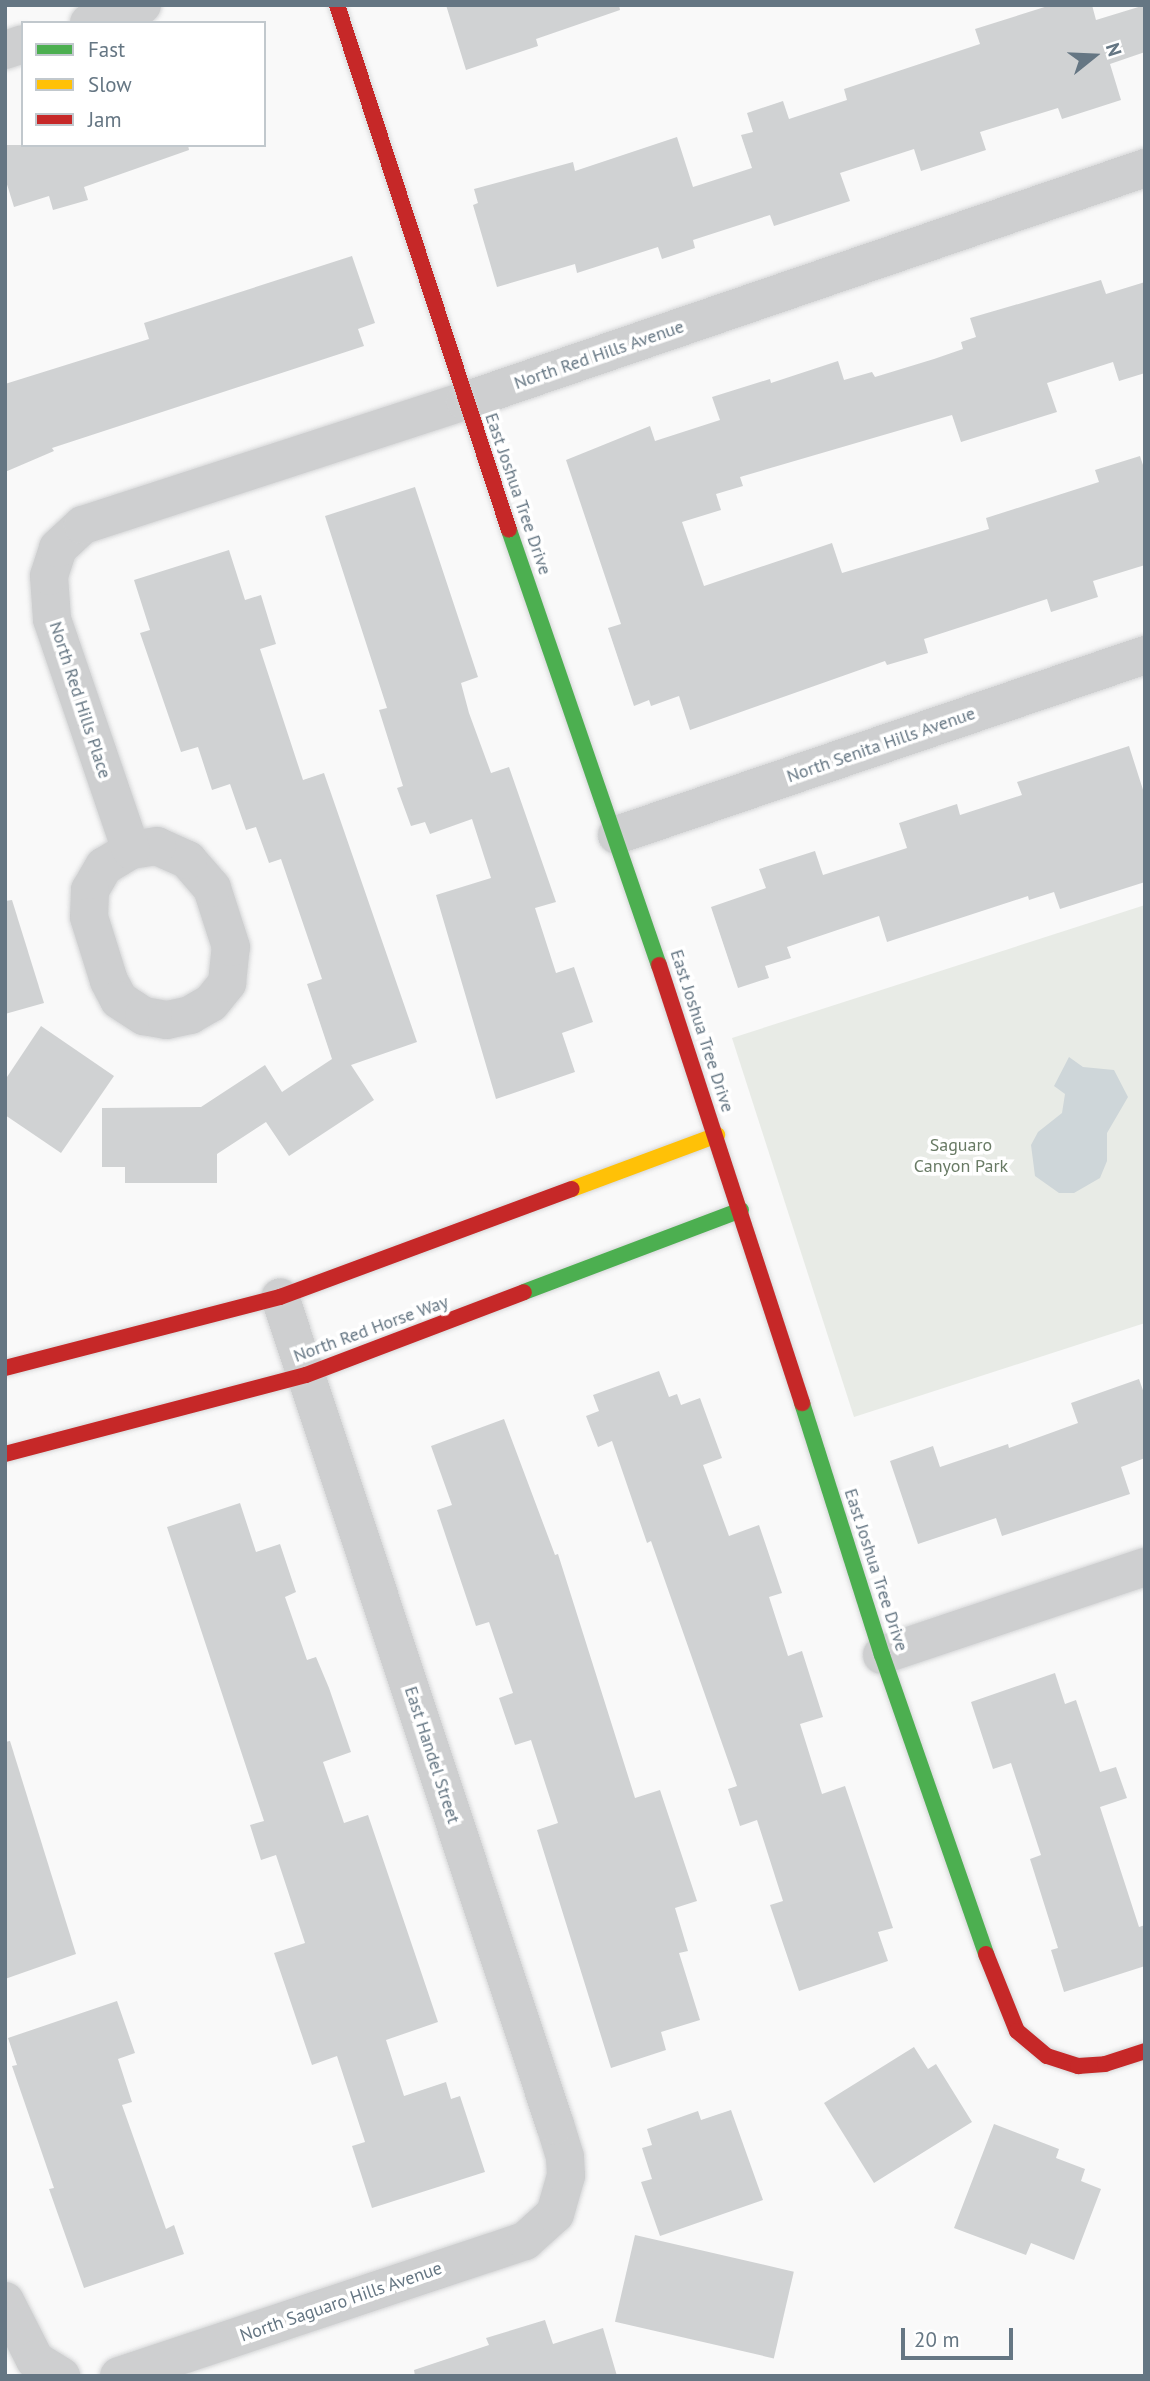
<!DOCTYPE html>
<style>
body{margin:0}
#map{position:relative;width:1150px;height:2381px;overflow:hidden;background:#f9f9f9;font-family:"PT Sans",sans-serif}
div>[style]{position:absolute}
.green>*{inset:0;background:#e8ebe6}
.water>*{inset:0;background:#ced6d9}
.building>*{inset:0;background:#d0d2d3;transform-origin:0 0}
.roads{filter:drop-shadow(0 0 2px #d5d6d7) drop-shadow(0 0 2px #d5d6d7)}
.street>*{height:38px;margin:-19px;padding:0 19px;transform-origin:19px;border-radius:19px;background:#cecfd0}
.fast>*{height:16px;margin:-8px;padding:0 8px;transform-origin:8px;border-radius:8px;background:#4caf50}
.slow>*{height:16px;margin:-8px;padding:0 8px;transform-origin:8px;border-radius:8px;background:#ffc107}
.jam>*{height:16px;margin:-8px;padding:0 8px;transform-origin:8px;border-radius:8px;background:#c62828}
span{translate:-50% -50%;white-space:nowrap;text-align:center;line-height:1.15;-webkit-text-stroke:7px #fff;paint-order:stroke}
.street-label{font-size:18px;color:#657683}
.park-label{font-size:18px;color:#687a64}
.frame{position:absolute;inset:0;border:7px solid #657683;pointer-events:none}
.legend{position:absolute;left:21px;top:21px;width:245px;height:126px;box-sizing:border-box;background:#fff;border:2px solid #c1c8cd;margin:0;padding:9px 12px;list-style:none;font-size:21px;color:#657683}
.legend li{display:flex;align-items:center;gap:14px;height:35px}
.legend b{width:35px;border:2px solid #c1c8cd}
.north{position:absolute;left:1059px;top:21px;width:70px;height:70px;-webkit-text-stroke:5px #fff;paint-order:stroke;rotate:72deg;font-size:19px;font-weight:700;line-height:28px;text-align:center;color:#657683}
.north::after{content:'';display:block;margin:auto;width:24px;height:32px;background:#657683;clip-path:polygon(50% 0,100% 100%,50% 72%,0 100%)}
.scale{position:absolute;left:901px;top:2328px;width:112px;height:32px;box-sizing:border-box;border:4px solid #657683;border-top:0;padding-left:9px;font-size:21px;line-height:24px;white-space:nowrap;color:#657683;-webkit-text-stroke:5px #fff;paint-order:stroke}
</style>
<div id="map">
<div class="green">
<div style="clip-path:polygon(1145px 905px,1145px 1323px,854px 1417px,732px 1038px)"></div>
</div>
<div class="water">
<div style="clip-path:polygon(1069px 1057px,1083px 1067px,1114px 1070px,1128px 1097px,1107px 1133px,1107px 1161px,1100px 1178px,1074px 1193px,1059px 1193px,1035px 1176px,1031px 1145px,1038px 1132px,1062px 1113px,1065px 1094px,1054px 1086px)"></div>
</div>
<div class="building">
<div style="clip-path:polygon(446px 5px,619px 5px,620px 10px,536px 39px,538px 46px,466px 70px)"></div>
<div style="clip-path:polygon(1051px 5px,1092px 5px,1096px 20px,1145px 5px,1145px 52px,1110px 64px,1121px 100px,1062px 119px,1058px 108px,980px 132px,986px 150px,921px 171px,914px 149px,840px 173px,850px 201px,774px 226px,770px 215px,693px 240px,695px 248px,662px 259px,658px 247px,577px 273px,575px 264px,497px 287px,473px 205px,478px 203px,474px 189px,573px 162px,575px 171px,677px 137px,693px 187px,752px 168px,741px 135px,753px 132px,747px 113px,783px 101px,789px 119px,847px 100px,844px 89px,980px 44px,975px 29px)"></div>
<div style="clip-path:polygon(5px 145px,188px 145px,189px 150px,84px 187px,88px 200px,53px 210px,49px 196px,14px 207px,5px 178px)"></div>
<div style="clip-path:polygon(352px 256px,375px 323px,358px 329px,364px 346px,52px 448px,54px 451px,5px 472px,5px 384px,149px 339px,144px 323px)"></div>
<div style="clip-path:polygon(1101px 280px,1106px 294px,1145px 282px,1145px 373px,1119px 381px,1113px 362px,1047px 383px,1057px 412px,961px 442px,952px 415px,740px 477px,743px 486px,716px 494px,721px 510px,682px 522px,704px 586px,832px 543px,842px 573px,989px 529px,986px 518px,1099px 482px,1095px 470px,1140px 456px,1145px 471px,1145px 565px,1093px 581px,1098px 597px,1051px 612px,1047px 599px,924px 639px,928px 653px,887px 665px,885px 661px,690px 730px,679px 696px,651px 706px,649px 700px,634px 706px,608px 628px,621px 624px,566px 460px,650px 426px,655px 441px,720px 420px,712px 397px,770px 379px,771px 383px,838px 361px,844px 380px,872px 372px,875px 377px,934px 359px,963px 349px,961px 342px,976px 337px,970px 318px)"></div>
<div style="clip-path:polygon(415px 487px,478px 677px,461px 683px,469px 713px,491px 773px,509px 767px,556px 902px,535px 908px,556px 973px,574px 967px,593px 1022px,562px 1033px,575px 1072px,496px 1099px,436px 895px,491px 878px,472px 819px,430px 834px,425px 822px,411px 826px,397px 788px,403px 786px,379px 710px,387px 708px,325px 516px)"></div>
<div style="clip-path:polygon(229px 550px,245px 600px,261px 595px,276px 644px,260px 649px,303px 780px,324px 773px,417px 1042px,351px 1065px,374px 1100px,289px 1156px,266px 1122px,217px 1154px,217px 1183px,125px 1183px,125px 1167px,102px 1167px,102px 1108px,201px 1107px,265px 1065px,282px 1092px,332px 1059px,307px 984px,322px 979px,281px 859px,269px 863px,256px 827px,246px 830px,230px 784px,212px 790px,198px 747px,181px 752px,140px 633px,150px 630px,134px 580px)"></div>
<div style="clip-path:polygon(1129px 746px,1145px 796px,1145px 882px,1060px 909px,1054px 892px,1029px 900px,1028px 896px,887px 942px,879px 916px,787px 947px,791px 958px,765px 966px,769px 978px,738px 988px,711px 907px,766px 888px,759px 869px,815px 851px,823px 875px,907px 848px,899px 823px,957px 804px,960px 815px,1022px 795px,1017px 782px)"></div>
<div style="clip-path:polygon(12px 900px,44px 1003px,5px 1014px,5px 901px)"></div>
<div style="clip-path:polygon(41px 1026px,114px 1076px,61px 1153px,5px 1115px,5px 1080px)"></div>
<div style="clip-path:polygon(659px 1371px,669px 1397px,677px 1394px,681px 1405px,700px 1398px,722px 1458px,703px 1465px,729px 1536px,759px 1525px,782px 1593px,769px 1597px,788px 1656px,802px 1651px,823px 1717px,800px 1724px,822px 1794px,845px 1786px,893px 1928px,878px 1932px,888px 1961px,799px 1991px,770px 1905px,783px 1901px,757px 1820px,740px 1826px,728px 1789px,737px 1786px,651px 1541px,647px 1543px,612px 1441px,598px 1447px,586px 1416px,599px 1411px,593px 1395px)"></div>
<div style="clip-path:polygon(1139px 1379px,1145px 1396px,1145px 1458px,1121px 1467px,1130px 1494px,1002px 1536px,996px 1518px,918px 1544px,890px 1461px,933px 1446px,940px 1467px,1008px 1444px,1009px 1448px,1078px 1423px,1071px 1403px)"></div>
<div style="clip-path:polygon(504px 1419px,555px 1555px,558px 1554px,635px 1798px,660px 1790px,697px 1901px,675px 1908px,688px 1951px,679px 1953px,700px 2020px,661px 2032px,666px 2050px,611px 2068px,537px 1830px,558px 1823px,531px 1740px,515px 1745px,499px 1698px,513px 1693px,489px 1622px,476px 1626px,437px 1510px,452px 1505px,431px 1446px)"></div>
<div style="clip-path:polygon(240px 1503px,256px 1552px,280px 1544px,296px 1592px,285px 1597px,307px 1660px,316px 1657px,329px 1688px,351px 1752px,323px 1762px,344px 1823px,368px 1815px,438px 2022px,386px 2040px,404px 2096px,446px 2082px,451px 2099px,460px 2096px,485px 2172px,372px 2208px,352px 2146px,365px 2142px,337px 2056px,312px 2065px,274px 1953px,305px 1943px,276px 1855px,261px 1860px,250px 1825px,264px 1821px,167px 1527px)"></div>
<div style="clip-path:polygon(1055px 1673px,1065px 1704px,1076px 1700px,1100px 1772px,1116px 1767px,1127px 1798px,1100px 1807px,1139px 1927px,1145px 1925px,1145px 1966px,1064px 1992px,1051px 1950px,1058px 1948px,1030px 1859px,1041px 1855px,1011px 1763px,993px 1769px,971px 1702px)"></div>
<div style="clip-path:polygon(10px 1741px,76px 1954px,5px 1979px,5px 1742px)"></div>
<div style="clip-path:polygon(117px 2001px,135px 2053px,118px 2059px,132px 2102px,122px 2105px,166px 2229px,174px 2225px,184px 2254px,84px 2288px,49px 2189px,54px 2188px,12px 2066px,17px 2065px,8px 2038px)"></div>
<div style="clip-path:polygon(914px 2047px,928px 2069px,936px 2064px,972px 2122px,874px 2183px,824px 2103px)"></div>
<div style="clip-path:polygon(731px 2110px,763px 2200px,660px 2236px,641px 2182px,652px 2179px,642px 2148px,652px 2145px,647px 2129px,698px 2111px,701px 2120px)"></div>
<div style="clip-path:polygon(994px 2124px,1059px 2149px,1056px 2158px,1085px 2169px,1081px 2181px,1101px 2189px,1074px 2260px,1031px 2243px,1026px 2255px,954px 2228px)"></div>
<div style="left:635px;top:2235px;width:163px;height:89px;rotate:13deg"></div>
<div style="clip-path:polygon(545px 2320px,553px 2344px,603px 2328px,617px 2376px,415px 2376px,414px 2370px,489px 2345px,486px 2338px)"></div>
</div>
<div class="roads">
<div class="street">
<div style="left:89px;top:23px;width:56px;rotate:-18.8deg"></div>
<div style="left:5px;top:50px;width:19px;rotate:-18deg"></div>
<div style="left:617px;top:835px;width:558px;rotate:-18.82deg"></div>
<div style="left:131px;top:850px;width:31px;rotate:149deg"></div>
<div style="left:104px;top:866px;width:28px;rotate:120deg"></div>
<div style="left:90px;top:890px;width:27px;rotate:92deg"></div>
<div style="left:89px;top:917px;width:67px;rotate:72.6deg"></div>
<div style="left:109px;top:981px;width:21px;rotate:62deg"></div>
<div style="left:119px;top:1000px;width:30px;rotate:33deg"></div>
<div style="left:144px;top:1016px;width:23px;rotate:10deg"></div>
<div style="left:167px;top:1020px;width:24px;rotate:-12deg"></div>
<div style="left:190px;top:1015px;width:24px;rotate:-30deg"></div>
<div style="left:211px;top:1003px;width:26px;rotate:-51deg"></div>
<div style="left:227px;top:983px;width:36px;rotate:-84deg"></div>
<div style="left:231px;top:947px;width:62px;rotate:-107.9deg"></div>
<div style="left:212px;top:888px;width:37px;rotate:-131deg"></div>
<div style="left:188px;top:860px;width:34px;rotate:-156deg"></div>
<div style="left:157px;top:846px;width:26px;rotate:171deg"></div>
<div style="left:131px;top:850px;width:244px;rotate:-108.9deg"></div>
<div style="left:52px;top:619px;width:43px;rotate:-94deg"></div>
<div style="left:49px;top:576px;width:29px;rotate:-72deg"></div>
<div style="left:58px;top:548px;width:34px;rotate:-43deg"></div>
<div style="left:83px;top:525px;width:402px;rotate:-18deg"></div>
<div style="left:465px;top:401px;width:719px;rotate:-18.91deg"></div>
<div style="left:882px;top:1655px;width:277px;rotate:-18.5deg"></div>
<div style="left:5px;top:2301px;width:66px;rotate:63deg"></div>
<div style="left:35px;top:2360px;width:31px;rotate:32deg"></div>
<div style="left:119px;top:2376px;width:428px;rotate:-18.4deg"></div>
<div style="left:525px;top:2241px;width:40px;rotate:-42deg"></div>
<div style="left:555px;top:2214px;width:40px;rotate:-74deg"></div>
<div style="left:566px;top:2176px;width:19px;rotate:-93deg"></div>
<div style="left:565px;top:2157px;width:34px;rotate:-107deg"></div>
<div style="left:555px;top:2125px;width:872px;rotate:-108.37deg"></div>
</div>
<div class="fast">
<div style="left:509px;top:530px;width:460px;rotate:71deg"></div>
<div style="left:524px;top:1292px;width:232px;rotate:-20.7deg"></div>
<div style="left:802px;top:1403px;width:264px;rotate:72.4deg"></div>
<div style="left:882px;top:1655px;width:317px;rotate:70.8deg"></div>
</div>
<div class="slow">
<div style="left:572px;top:1189px;width:155px;rotate:-20.4deg"></div>
</div>
<div class="jam">
<div style="left:337px;top:5px;width:552px;rotate:71.86deg"></div>
<div style="left:659px;top:965px;width:461px;rotate:71.9deg"></div>
<div style="left:5px;top:1368px;width:284px;rotate:-14.5deg"></div>
<div style="left:280px;top:1297px;width:311px;rotate:-20.3deg"></div>
<div style="left:5px;top:1454px;width:311px;rotate:-14.7deg"></div>
<div style="left:306px;top:1375px;width:233px;rotate:-20.8deg"></div>
<div style="left:986px;top:1954px;width:83px;rotate:68.1deg"></div>
<div style="left:1017px;top:2031px;width:39px;rotate:40deg"></div>
<div style="left:1047px;top:2056px;width:33px;rotate:18deg"></div>
<div style="left:1078px;top:2066px;width:27px;rotate:-4deg"></div>
<div style="left:1105px;top:2064px;width:42px;rotate:-18deg"></div>
</div>
</div>
<div class="street-label">
<span style="left:599px;top:355px;rotate:-19deg">North Red Hills Avenue</span>
<span style="left:518px;top:494px;rotate:71deg">East Joshua Tree Drive</span>
<span style="left:80px;top:700px;rotate:72deg">North Red Hills Place</span>
<span style="left:881px;top:745px;rotate:-19deg">North Senita Hills Avenue</span>
<span style="left:702px;top:1031px;rotate:72deg">East Joshua Tree Drive</span>
<span style="left:371px;top:1329px;rotate:-20deg">North Red Horse Way</span>
<span style="left:876px;top:1570px;rotate:72deg">East Joshua Tree Drive</span>
<span style="left:432px;top:1755px;rotate:72deg">East Handel Street</span>
<span style="left:341px;top:2302px;rotate:-19deg">North Saguaro Hills Avenue</span>
</div>
<div class="park-label">
<span style="left:961px;top:1156px">Saguaro<br>Canyon Park</span>
</div>
<div class="frame"></div>
<ul class="legend">
<li><b style="height:9px;background:#4caf50"></b>Fast</li>
<li><b style="height:9px;background:#ffc107"></b>Slow</li>
<li><b style="height:9px;background:#c62828"></b>Jam</li>
</ul>
<div class="north">N</div>
<div class="scale">20 m</div>
</div>
